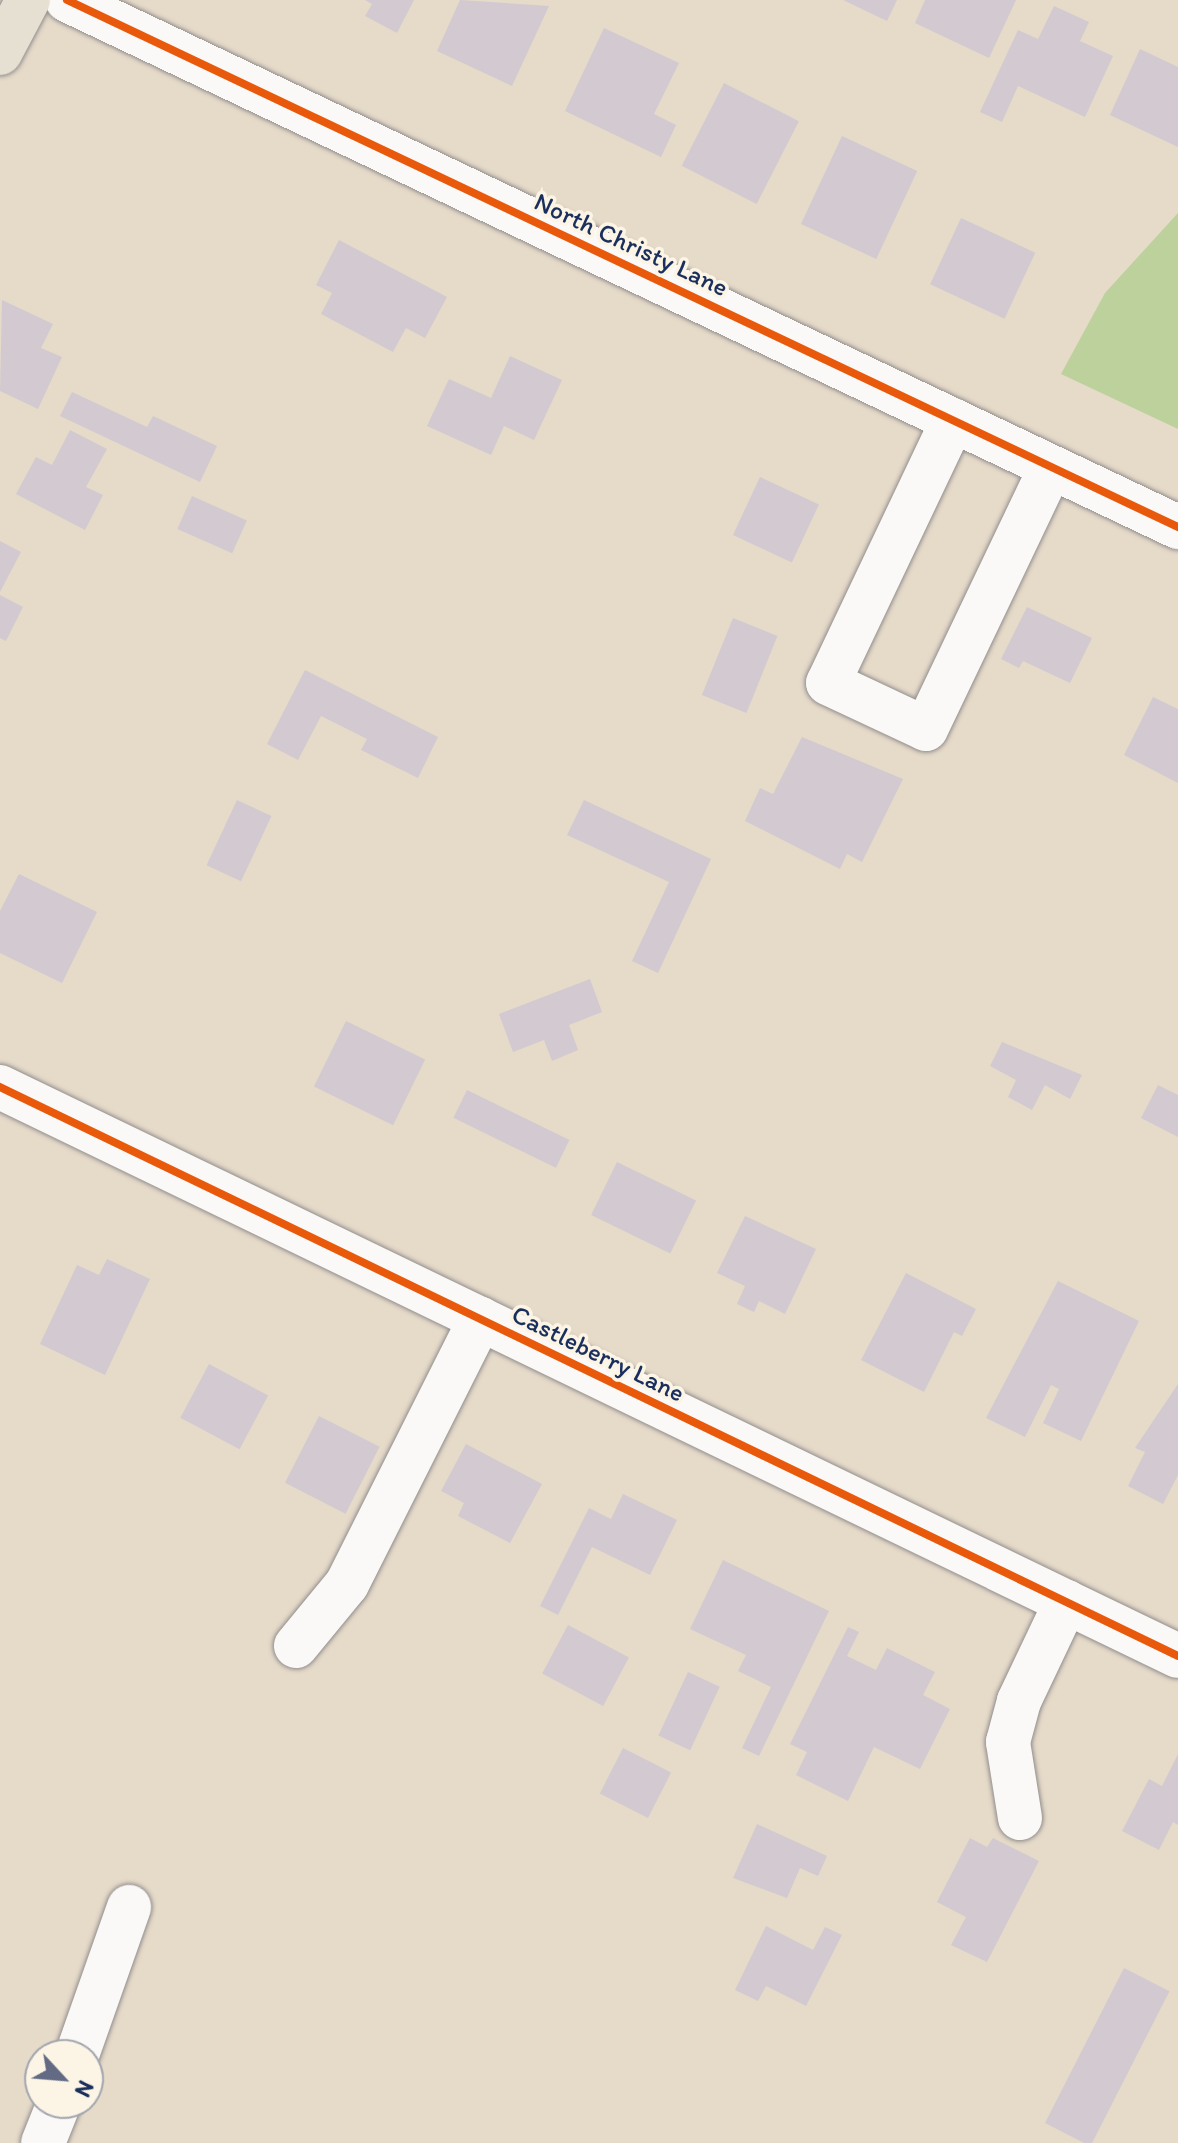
<!DOCTYPE html>
<style>
body{margin:0}
#map{position:relative;width:1178px;height:2143px;overflow:hidden;background:#e6dac9;font-family:Itim,sans-serif}
div>[style]{position:absolute}
.green>*{inset:0;background:#bdd19c}
.building>*{inset:0;background:#d2cad0;transform-origin:0 0}
.roads{filter:drop-shadow(0 0 2px #918e8d) drop-shadow(0 0 2px #918e8d)}
.minor>*{height:44px;margin:-22px;padding:0 22px;transform-origin:22px;border-radius:22px;background:#fbf9f7}
.major>*{height:44px;margin:-22px;padding:0 22px;transform-origin:22px;border-radius:22px;background:#e6e0d2}
.cycleway>*{height:8px;margin:-4px;padding:0 4px;transform-origin:4px;border-radius:4px;background:#e8590c}
span{translate:-50% -50%;white-space:nowrap;text-align:center;line-height:1.15;-webkit-text-stroke:7px #fcf5e5;paint-order:stroke}
.street-label{font-size:26px;color:#1b2f5e}
.north{position:absolute;left:24px;top:2039px;width:80px;height:80px;box-sizing:border-box;background:#fcf5e5;border:2px solid #a2a6af;border-radius:50%;rotate:116deg;font-size:22px;font-weight:700;line-height:32px;text-align:center;color:#1b2f5e}
.north::after{content:'';display:block;margin:auto;width:28px;height:36px;background:#626b83;clip-path:polygon(50% 0,100% 100%,50% 72%,0 100%)}
</style>
<div id="map">
<div class="green">
<div style="clip-path:polygon(1178px 213px,1178px 429px,1061px 374px,1105px 293px)"></div>
</div>
<div class="building">
<div style="clip-path:polygon(365px 0,414px 0,397px 33px,365px 16px,372px 4px)"></div>
<div style="clip-path:polygon(460px 0,549px 6px,512px 86px,437px 51px)"></div>
<div style="clip-path:polygon(843px 0,897px 0,887px 21px)"></div>
<div style="clip-path:polygon(925px 0,1016px 0,989px 58px,915px 23px)"></div>
<div style="clip-path:polygon(1054px 6px,1089px 22px,1080px 41px,1113px 56px,1085px 117px,1018px 86px,1002px 122px,980px 112px,1018px 30px,1038px 39px)"></div>
<div style="clip-path:polygon(604px 28px,679px 63px,654px 114px,676px 125px,661px 157px,565px 111px)"></div>
<div style="clip-path:polygon(1140px 49px,1178px 67px,1178px 147px,1110px 115px)"></div>
<div style="left:724px;top:83px;width:84px;height:93px;rotate:27deg"></div>
<div style="left:842px;top:136px;width:83px;height:97px;rotate:25deg"></div>
<div style="left:961px;top:218px;width:82px;height:73px;rotate:25deg"></div>
<div style="clip-path:polygon(339px 240px,447px 297px,425px 338px,406px 328px,393px 352px,321px 314px,332px 293px,316px 285px)"></div>
<div style="clip-path:polygon(2px 300px,53px 324px,41px 348px,62px 357px,38px 409px,0 391px)"></div>
<div style="clip-path:polygon(510px 356px,562px 380px,534px 440px,504px 426px,491px 455px,427px 426px,449px 379px,491px 398px)"></div>
<div style="clip-path:polygon(72px 392px,147px 427px,153px 416px,217px 446px,200px 482px,60px 416px)"></div>
<div style="clip-path:polygon(70px 430px,107px 449px,86px 487px,103px 495px,85px 530px,16px 494px,36px 457px,52px 465px)"></div>
<div style="left:760px;top:477px;width:65px;height:64px;rotate:25deg"></div>
<div style="left:192px;top:496px;width:60px;height:36px;rotate:24deg"></div>
<div style="clip-path:polygon(0 541px,21px 552px,0 592px)"></div>
<div style="clip-path:polygon(0 595px,23px 607px,6px 641px,0 638px)"></div>
<div style="clip-path:polygon(1027px 607px,1092px 638px,1070px 683px,1023px 661px,1019px 668px,1001px 659px)"></div>
<div style="left:733px;top:618px;width:48px;height:83px;rotate:22deg"></div>
<div style="clip-path:polygon(305px 670px,438px 737px,418px 778px,361px 750px,367px 739px,321px 716px,298px 760px,267px 744px)"></div>
<div style="clip-path:polygon(1153px 697px,1178px 709px,1178px 783px,1124px 755px)"></div>
<div style="clip-path:polygon(802px 737px,903px 779px,862px 862px,847px 854px,840px 869px,745px 821px,760px 788px,773px 794px)"></div>
<div style="left:237px;top:800px;width:38px;height:72px;rotate:25deg"></div>
<div style="clip-path:polygon(584px 800px,711px 859px,658px 973px,632px 961px,669px 882px,567px 835px)"></div>
<div style="clip-path:polygon(19px 874px,97px 912px,62px 983px,0 953px,0 911px)"></div>
<div style="clip-path:polygon(590px 979px,602px 1012px,569px 1025px,578px 1050px,552px 1061px,544px 1040px,513px 1052px,499px 1014px)"></div>
<div style="left:346px;top:1021px;width:88px;height:73px;rotate:26deg"></div>
<div style="clip-path:polygon(1002px 1042px,1082px 1075px,1070px 1099px,1045px 1085px,1032px 1110px,1008px 1097px,1016px 1080px,990px 1066px)"></div>
<div style="clip-path:polygon(1158px 1085px,1178px 1095px,1178px 1137px,1141px 1118px)"></div>
<div style="left:467px;top:1090px;width:114px;height:31px;rotate:26deg"></div>
<div style="left:617px;top:1162px;width:88px;height:59px;rotate:26deg"></div>
<div style="clip-path:polygon(745px 1216px,816px 1249px,785px 1314px,759px 1301px,754px 1312px,737px 1304px,745px 1286px,717px 1273px)"></div>
<div style="clip-path:polygon(107px 1259px,150px 1279px,105px 1375px,40px 1344px,77px 1265px,99px 1275px)"></div>
<div style="clip-path:polygon(906px 1273px,976px 1309px,962px 1336px,954px 1332px,924px 1392px,861px 1360px)"></div>
<div style="clip-path:polygon(1058px 1281px,1139px 1321px,1081px 1441px,1043px 1423px,1059px 1389px,1051px 1385px,1025px 1437px,986px 1418px)"></div>
<div style="left:209px;top:1364px;width:67px;height:61px;rotate:28deg"></div>
<div style="clip-path:polygon(1178px 1384px,1178px 1475px,1163px 1504px,1128px 1486px,1145px 1452px,1135px 1448px)"></div>
<div style="left:319px;top:1416px;width:68px;height:75px;rotate:27deg"></div>
<div style="clip-path:polygon(466px 1444px,542px 1484px,510px 1543px,458px 1516px,464px 1503px,441px 1491px)"></div>
<div style="clip-path:polygon(623px 1494px,677px 1520px,650px 1575px,592px 1547px,558px 1615px,540px 1606px,589px 1508px,611px 1519px)"></div>
<div style="clip-path:polygon(723px 1560px,829px 1611px,759px 1756px,742px 1748px,771px 1687px,738px 1671px,746px 1655px,690px 1629px)"></div>
<div style="left:568px;top:1625px;width:69px;height:55px;rotate:28deg"></div>
<div style="clip-path:polygon(848px 1627px,859px 1632px,847px 1656px,876px 1670px,887px 1648px,935px 1672px,923px 1695px,950px 1709px,920px 1769px,874px 1747px,848px 1801px,796px 1775px,807px 1752px,790px 1744px)"></div>
<div style="left:688px;top:1672px;width:35px;height:70px;rotate:25deg"></div>
<div style="left:623px;top:1748px;width:54px;height:51px;rotate:27deg"></div>
<div style="clip-path:polygon(1178px 1754px,1178px 1825px,1173px 1822px,1159px 1850px,1122px 1831px,1149px 1779px,1162px 1786px)"></div>
<div style="clip-path:polygon(757px 1824px,827px 1856px,818px 1876px,800px 1868px,787px 1898px,733px 1878px)"></div>
<div style="clip-path:polygon(970px 1838px,987px 1847px,993px 1838px,1039px 1861px,987px 1962px,951px 1945px,966px 1917px,937px 1902px)"></div>
<div style="clip-path:polygon(766px 1926px,813px 1950px,825px 1927px,842px 1935px,806px 2006px,766px 1986px,758px 2001px,735px 1990px)"></div>
<div style="left:1124px;top:1968px;width:51px;height:174px;rotate:27deg"></div>
</div>
<div class="roads">
<div class="minor">
<div style="left:67px;top:0;width:1230px;rotate:25.38deg"></div>
<div style="left:953px;top:420px;width:291px;rotate:115.4deg"></div>
<div style="left:828px;top:683px;width:108px;rotate:25.1deg"></div>
<div style="left:926px;top:729px;width:290px;rotate:-64.5deg"></div>
<div style="left:0;top:1087px;width:1308px;rotate:25.78deg"></div>
<div style="left:296px;top:1646px;width:80px;rotate:-50.6deg"></div>
<div style="left:347px;top:1584px;width:297px;rotate:-63.3deg"></div>
<div style="left:1020px;top:1818px;width:77px;rotate:-99deg"></div>
<div style="left:1008px;top:1742px;width:42px;rotate:-75deg"></div>
<div style="left:1019px;top:1701px;width:110px;rotate:-64.6deg"></div>
<div style="left:77px;top:2055px;width:157px;rotate:-70.6deg"></div>
<div style="left:43px;top:2143px;width:43px;rotate:-68.2deg"></div>
</div>
<div class="major">
<div style="left:0;top:53px;width:60px;rotate:-62.2deg"></div>
</div>
</div>
<div class="cycleway">
<div style="left:67px;top:0;width:1230px;rotate:25.38deg"></div>
<div style="left:0;top:1087px;width:1308px;rotate:25.78deg"></div>
</div>
<div class="street-label">
<span style="left:631px;top:245px;rotate:25deg">North Christy Lane</span>
<span style="left:598px;top:1354px;rotate:26deg">Castleberry Lane</span>
</div>
<div class="north">N</div>
</div>
